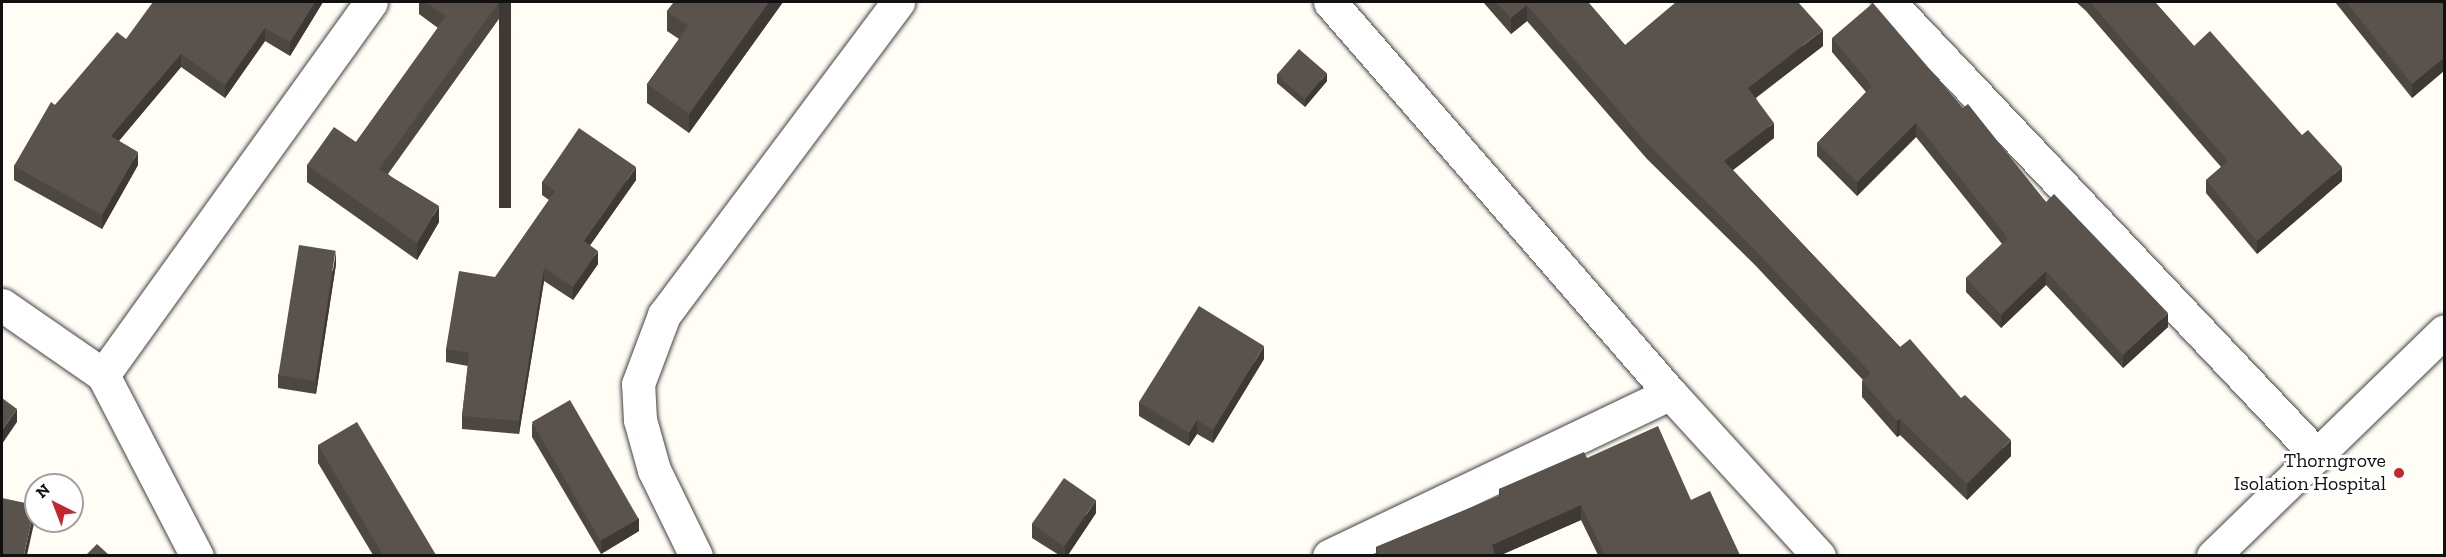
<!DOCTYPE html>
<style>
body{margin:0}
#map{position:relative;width:2446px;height:557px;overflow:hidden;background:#fffdf5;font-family:"Zilla Slab",serif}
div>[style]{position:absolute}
.roads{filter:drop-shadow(0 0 2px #444) drop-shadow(0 0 2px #444)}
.minor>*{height:33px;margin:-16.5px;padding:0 16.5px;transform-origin:16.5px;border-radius:16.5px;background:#fff}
.wall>*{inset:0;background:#4d4742}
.shaded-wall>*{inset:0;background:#3f3936;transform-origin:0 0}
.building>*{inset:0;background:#5a524d;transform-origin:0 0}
.dots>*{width:16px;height:16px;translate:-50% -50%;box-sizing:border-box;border:3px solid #fff;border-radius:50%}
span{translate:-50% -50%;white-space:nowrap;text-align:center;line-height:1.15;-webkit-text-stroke:6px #fff;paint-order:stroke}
.poi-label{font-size:20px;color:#111}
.right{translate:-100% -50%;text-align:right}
.frame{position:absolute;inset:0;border:3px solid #111;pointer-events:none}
.north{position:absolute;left:24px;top:473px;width:60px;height:60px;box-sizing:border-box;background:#fff;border:2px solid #a0a0a0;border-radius:50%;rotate:318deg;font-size:16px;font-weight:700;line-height:24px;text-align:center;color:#111}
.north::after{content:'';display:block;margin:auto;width:21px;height:27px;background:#c4262e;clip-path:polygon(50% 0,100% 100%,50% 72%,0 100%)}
</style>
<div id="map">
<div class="roads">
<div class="minor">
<div style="left:1330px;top:2px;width:518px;rotate:48.99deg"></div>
<div style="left:1670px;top:393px;width:221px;rotate:47.6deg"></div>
<div style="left:1889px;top:2px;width:620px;rotate:46.63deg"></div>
<div style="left:2px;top:305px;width:123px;rotate:34.7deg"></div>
<div style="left:103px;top:375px;width:204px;rotate:62.6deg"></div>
<div style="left:103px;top:375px;width:459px;rotate:-54.3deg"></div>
<div style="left:696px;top:556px;width:96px;rotate:-116deg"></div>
<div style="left:654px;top:470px;width:52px;rotate:-105.6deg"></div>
<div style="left:640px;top:420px;width:36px;rotate:-93deg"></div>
<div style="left:638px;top:384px;width:74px;rotate:-69.4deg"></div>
<div style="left:664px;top:315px;width:391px;rotate:-53.2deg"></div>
<div style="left:1329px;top:556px;width:378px;rotate:-25.5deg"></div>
<div style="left:2213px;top:556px;width:322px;rotate:-44.2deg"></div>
</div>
</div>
<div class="wall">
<div style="clip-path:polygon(323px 2px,290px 56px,265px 41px,225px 98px,181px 67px,119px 141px,138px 165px,102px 229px,14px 180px,14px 166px,55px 105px,126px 39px)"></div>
<div style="clip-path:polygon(419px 2px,511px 2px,388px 174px,439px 222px,417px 260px,307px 182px,307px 165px,356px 142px,438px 28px,419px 14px)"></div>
<div style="clip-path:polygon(674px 2px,783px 2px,689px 133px,647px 103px,647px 84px,679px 39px,667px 31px,667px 11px)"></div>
<div style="clip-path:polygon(1483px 2px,1588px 2px,1625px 45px,1823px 46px,1756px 98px,1774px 138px,1733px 170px,1900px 347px,2011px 456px,1967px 500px,1900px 435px,1897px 437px,1862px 397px,1862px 381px,1863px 380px,1755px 265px,1647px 159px,1527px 21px,1511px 34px)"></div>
<div style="clip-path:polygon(2076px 2px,2155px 2px,2194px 46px,2342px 181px,2257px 254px,2206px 193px,2206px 180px,2221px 167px,2086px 11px)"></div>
<div style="clip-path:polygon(2335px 2px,2445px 2px,2445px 70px,2412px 98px)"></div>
<div style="clip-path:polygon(1832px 38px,1963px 108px,2046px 202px,2168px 327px,2123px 368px,2046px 285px,2001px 328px,1966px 292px,1966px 278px,2002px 244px,1916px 137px,1857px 196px,1817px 156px,1817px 143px,1866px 92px,1832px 52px)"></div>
<div style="clip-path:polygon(1277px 75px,1327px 81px,1305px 107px,1277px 83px)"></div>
<div style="clip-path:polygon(636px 180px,590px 245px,598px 264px,573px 300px,544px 281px,519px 434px,462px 429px,462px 416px,468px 366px,446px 362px,446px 349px,549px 200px,542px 195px,542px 182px)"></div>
<div style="clip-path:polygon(336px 264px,316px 394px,278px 388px,278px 375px)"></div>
<div style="clip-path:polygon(1264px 359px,1213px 443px,1197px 434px,1189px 446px,1139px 416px,1139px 402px)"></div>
<div style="clip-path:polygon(532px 423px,639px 531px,601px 554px,532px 437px)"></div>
<div style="clip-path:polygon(318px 445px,436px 555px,373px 555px,318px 463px)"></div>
<div style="clip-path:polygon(1587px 458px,1691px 500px,1740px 555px,1598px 555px,1581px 520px,1501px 555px,1376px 555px,1376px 547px,1499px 496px,1499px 489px)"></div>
<div style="clip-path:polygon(1096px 513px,1068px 555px,1059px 555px,1032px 538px,1032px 524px)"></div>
</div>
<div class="shaded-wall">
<div style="clip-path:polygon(315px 2px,323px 2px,290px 56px,290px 42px)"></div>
<div style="left:499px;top:2px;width:12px;height:206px"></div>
<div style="clip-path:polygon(769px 2px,783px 2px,689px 133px,689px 114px)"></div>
<div style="clip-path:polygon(1527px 5px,1527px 21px,1511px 34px,1511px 18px)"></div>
<div style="clip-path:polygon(265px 28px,265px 41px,225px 98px,225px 85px)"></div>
<div style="clip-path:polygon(1823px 30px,1823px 46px,1748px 103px,1748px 88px)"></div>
<div style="clip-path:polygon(181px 54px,181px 67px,111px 150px,111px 136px)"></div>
<div style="clip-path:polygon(2445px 57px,2445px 70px,2412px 98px,2412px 84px)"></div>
<div style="clip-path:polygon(1327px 73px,1327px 81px,1305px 107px,1305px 99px)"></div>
<div style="clip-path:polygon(1774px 123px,1774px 138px,1724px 177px,1724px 161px)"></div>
<div style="clip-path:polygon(1916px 123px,1916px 137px,1857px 196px,1857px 182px)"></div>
<div style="clip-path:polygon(138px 152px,138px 165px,102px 229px,102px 215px)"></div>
<div style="clip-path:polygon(636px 167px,636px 180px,584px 254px,584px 241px)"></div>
<div style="clip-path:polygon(2342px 167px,2342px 181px,2257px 254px,2257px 241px)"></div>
<div style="clip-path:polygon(439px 206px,439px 222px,417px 260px,417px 243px)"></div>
<div style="clip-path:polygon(336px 251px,336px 264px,316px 394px,316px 380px)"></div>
<div style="clip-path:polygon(598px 251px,598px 264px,573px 300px,573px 287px)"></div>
<div style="clip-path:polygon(544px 268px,544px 281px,519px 434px,519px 421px)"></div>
<div style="clip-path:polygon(2046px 271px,2046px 285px,2001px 328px,2001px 315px)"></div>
<div style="clip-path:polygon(2168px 313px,2168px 327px,2123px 368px,2123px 355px)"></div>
<div style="clip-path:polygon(1264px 346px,1264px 359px,1213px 443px,1213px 430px)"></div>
<div style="clip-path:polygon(17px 409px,17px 422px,2px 444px,2px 430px)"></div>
<div style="clip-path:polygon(1900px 419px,1900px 435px,1897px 437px,1897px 421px)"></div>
<div style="clip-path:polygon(1197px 420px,1197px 434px,1189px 446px,1189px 433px)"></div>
<div style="clip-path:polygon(2011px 440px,2011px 456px,1967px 500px,1967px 484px)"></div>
<div style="clip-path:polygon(1096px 500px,1096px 513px,1068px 555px,1065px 555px,1065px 546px)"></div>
<div style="clip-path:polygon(35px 505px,35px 519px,27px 555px,24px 555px)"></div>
<div style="clip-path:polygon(1581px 505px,1581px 520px,1501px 555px,1492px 555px,1492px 545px)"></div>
<div style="clip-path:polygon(639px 518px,639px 531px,601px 554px,601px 540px)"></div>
</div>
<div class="building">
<div style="clip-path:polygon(153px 2px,315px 2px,290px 42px,265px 28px,225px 85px,181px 54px,111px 136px,138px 152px,102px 215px,14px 166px,51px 102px,55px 105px,117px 32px,126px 39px)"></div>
<div style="clip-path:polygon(425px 2px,499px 2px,379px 169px,439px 206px,417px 243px,307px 165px,334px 127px,356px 142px,446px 16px)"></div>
<div style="clip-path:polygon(674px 2px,769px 2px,689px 114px,647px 84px,688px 26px,667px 11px)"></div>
<div style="clip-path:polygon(1496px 2px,1588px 2px,1625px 45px,1676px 2px,1798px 2px,1823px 30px,1748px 88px,1774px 123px,1724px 161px,1900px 347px,1910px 339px,1961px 398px,1965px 395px,2011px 440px,1967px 484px,1900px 419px,1897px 421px,1862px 381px,1871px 373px,1755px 250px,1647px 143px,1527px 5px,1511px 18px)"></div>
<div style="clip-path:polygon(2090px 2px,2155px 2px,2194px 46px,2210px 31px,2302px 135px,2308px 130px,2342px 167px,2257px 241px,2206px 180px,2228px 161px)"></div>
<div style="clip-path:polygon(2346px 2px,2445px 2px,2445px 57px,2412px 84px)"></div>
<div style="clip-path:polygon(1873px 3px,1963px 108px,1968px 104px,2046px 202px,2054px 194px,2168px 313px,2123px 355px,2046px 271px,2001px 315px,1966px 278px,2008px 238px,1916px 123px,1857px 182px,1817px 143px,1872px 86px,1832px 38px)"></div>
<div style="left:1299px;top:49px;width:37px;height:34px;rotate:41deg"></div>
<div style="clip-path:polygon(579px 128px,636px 167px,584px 241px,598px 251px,573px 287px,544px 268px,519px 421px,462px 416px,469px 353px,446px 349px,459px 271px,495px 277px,555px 191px,542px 182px)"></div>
<div style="left:299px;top:245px;width:37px;height:132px;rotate:9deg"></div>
<div style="clip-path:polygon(1199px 306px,1264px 346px,1213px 430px,1197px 420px,1189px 433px,1139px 402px)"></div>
<div style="clip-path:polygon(2px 398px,17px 409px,2px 430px)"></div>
<div style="left:570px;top:400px;width:137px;height:44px;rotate:60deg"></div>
<div style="clip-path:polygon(357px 422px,436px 555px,383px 555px,318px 445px)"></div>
<div style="clip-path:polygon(1658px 426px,1691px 500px,1710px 491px,1740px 555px,1605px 555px,1581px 505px,1492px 545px,1495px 555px,1379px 555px,1376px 547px,1501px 495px,1499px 489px,1584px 452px,1587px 458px)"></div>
<div style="left:1064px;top:478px;width:39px;height:56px;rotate:35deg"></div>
<div style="clip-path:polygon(2px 498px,35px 505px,24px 555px,2px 555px)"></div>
<div style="clip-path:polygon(97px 544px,109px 555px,86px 555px)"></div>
</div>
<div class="dots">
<div style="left:2399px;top:473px;background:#c4262e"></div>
</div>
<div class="poi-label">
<span class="right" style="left:2386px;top:472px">Thorngrove<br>Isolation Hospital</span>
</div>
<div class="frame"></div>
<div class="north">N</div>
</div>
